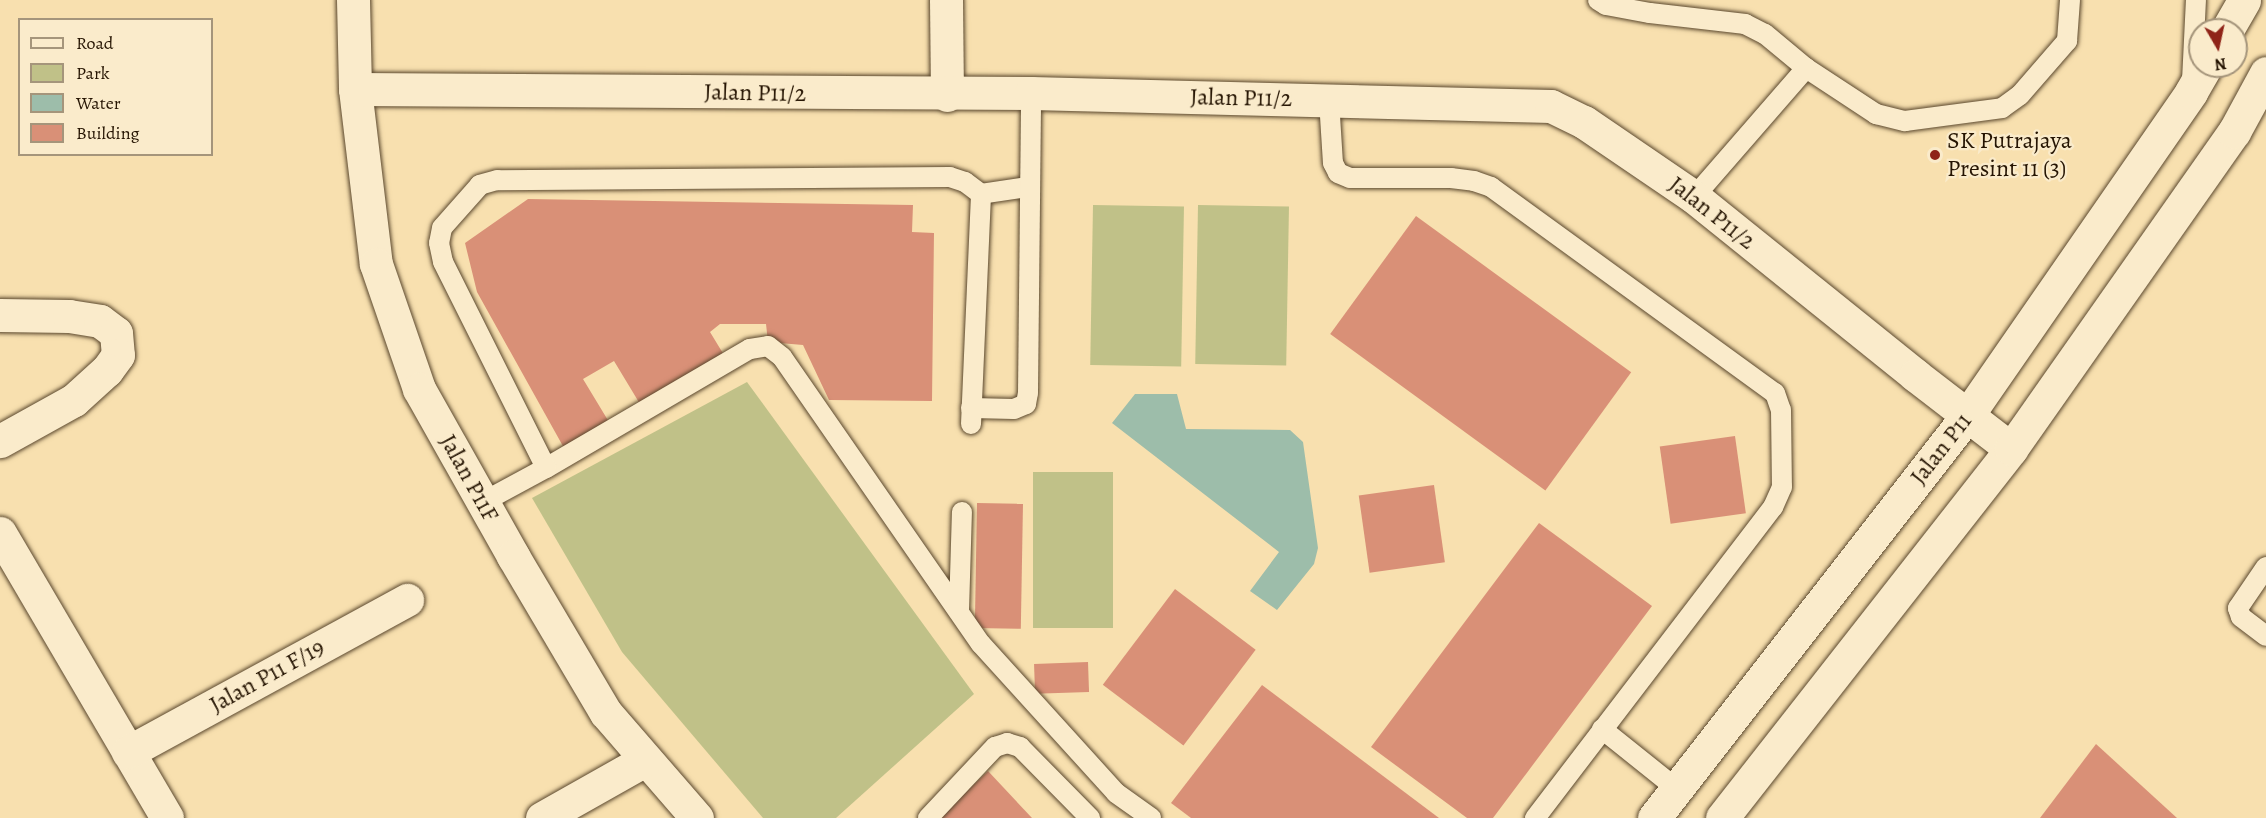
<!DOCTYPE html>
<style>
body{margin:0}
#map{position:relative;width:2266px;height:818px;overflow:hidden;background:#f8e0af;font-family:Alegreya,serif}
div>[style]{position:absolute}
.green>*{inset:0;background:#c0c188;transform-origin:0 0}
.water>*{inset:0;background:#9dbdaa}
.building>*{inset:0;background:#d99077;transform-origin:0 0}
.roads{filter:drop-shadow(0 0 2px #5a472d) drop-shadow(0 0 2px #5a472d)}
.lane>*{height:20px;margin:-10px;padding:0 10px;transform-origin:10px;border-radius:10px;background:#faebcb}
.street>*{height:33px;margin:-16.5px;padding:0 16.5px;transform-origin:16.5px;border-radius:16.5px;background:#faebcb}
.secondary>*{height:33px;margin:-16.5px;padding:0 16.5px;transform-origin:16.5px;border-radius:16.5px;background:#faebcb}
.dots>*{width:16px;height:16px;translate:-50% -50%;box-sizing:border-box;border:3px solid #faebcb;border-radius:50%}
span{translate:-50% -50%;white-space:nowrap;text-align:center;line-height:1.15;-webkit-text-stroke:4.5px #faebcb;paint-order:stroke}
.street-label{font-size:24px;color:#251402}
.poi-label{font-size:24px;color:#251402}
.left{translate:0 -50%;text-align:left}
.legend{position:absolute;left:18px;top:18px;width:195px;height:138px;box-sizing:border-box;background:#faebcb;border:2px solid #a5957b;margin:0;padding:8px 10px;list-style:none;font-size:18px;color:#251402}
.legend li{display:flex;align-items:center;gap:12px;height:30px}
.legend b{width:30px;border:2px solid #a5957b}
.north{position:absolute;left:2188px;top:18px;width:60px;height:60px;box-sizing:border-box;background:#faebcb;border:2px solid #a5957b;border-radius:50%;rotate:171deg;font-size:16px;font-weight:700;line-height:24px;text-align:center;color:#251402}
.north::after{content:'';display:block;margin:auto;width:21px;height:27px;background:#8f2418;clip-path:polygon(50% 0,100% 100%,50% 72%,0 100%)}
</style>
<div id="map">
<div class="green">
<div style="left:1093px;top:205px;width:91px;height:160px;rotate:1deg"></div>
<div style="left:1198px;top:205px;width:91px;height:159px;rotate:1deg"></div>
<div style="clip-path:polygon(747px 382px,974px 694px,836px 818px,763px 818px,622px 652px,532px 498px)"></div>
<div style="left:1033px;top:472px;width:80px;height:156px"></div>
</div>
<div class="water">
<div style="clip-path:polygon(1135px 394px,1177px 394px,1186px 429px,1290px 430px,1303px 442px,1318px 548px,1314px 564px,1277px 610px,1250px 591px,1279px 552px,1112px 423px)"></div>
</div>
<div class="building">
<div style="clip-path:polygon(528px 199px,913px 205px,912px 232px,934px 233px,932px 401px,829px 400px,803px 345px,768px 342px,766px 324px,720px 324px,710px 332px,724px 355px,640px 404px,614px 361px,583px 379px,609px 422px,564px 448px,477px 292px,465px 243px)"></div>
<div style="left:1416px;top:216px;width:266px;height:146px;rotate:36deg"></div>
<div style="left:1735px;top:436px;width:78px;height:76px;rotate:82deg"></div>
<div style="left:1434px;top:485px;width:78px;height:76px;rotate:82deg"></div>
<div style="left:977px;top:503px;width:46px;height:125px;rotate:1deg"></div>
<div style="clip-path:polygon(1539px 523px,1652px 606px,1493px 818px,1467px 818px,1371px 747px)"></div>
<div style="left:1175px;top:589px;width:101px;height:120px;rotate:37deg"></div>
<div style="left:1088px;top:662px;width:30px;height:54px;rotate:88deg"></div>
<div style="clip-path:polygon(1262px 685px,1439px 818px,1191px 818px,1171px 803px)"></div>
<div style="clip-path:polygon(2096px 744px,2177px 818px,2040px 818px)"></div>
<div style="clip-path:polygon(988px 771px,1032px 818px,938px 818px)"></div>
</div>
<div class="roads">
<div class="lane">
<div style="left:1598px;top:0;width:9px;rotate:32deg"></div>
<div style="left:1606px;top:5px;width:45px;rotate:10.3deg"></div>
<div style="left:1650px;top:13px;width:96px;rotate:6.6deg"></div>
<div style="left:1745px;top:24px;width:22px;rotate:27deg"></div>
<div style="left:1765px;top:34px;width:53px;rotate:39.7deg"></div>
<div style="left:2192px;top:81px;width:81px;rotate:-87.2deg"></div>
<div style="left:1329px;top:100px;width:63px;rotate:86.4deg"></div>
<div style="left:1333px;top:163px;width:11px;rotate:63deg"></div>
<div style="left:1338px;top:173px;width:13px;rotate:23deg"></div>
<div style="left:1350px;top:178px;width:101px"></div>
<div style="left:1451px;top:178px;width:23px;rotate:7deg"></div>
<div style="left:1474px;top:181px;width:18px;rotate:19deg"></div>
<div style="left:1491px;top:187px;width:351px;rotate:36deg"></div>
<div style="left:1775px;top:393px;width:18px;rotate:71deg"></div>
<div style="left:1781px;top:410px;width:77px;rotate:89.3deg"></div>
<div style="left:1782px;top:487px;width:22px;rotate:114deg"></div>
<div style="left:1773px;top:507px;width:392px;rotate:127.4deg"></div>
<div style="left:981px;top:194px;width:48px;rotate:-8.5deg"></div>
<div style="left:1694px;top:197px;width:171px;rotate:-49deg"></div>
<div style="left:1806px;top:68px;width:84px;rotate:33.3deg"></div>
<div style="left:1876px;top:114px;width:30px;rotate:14deg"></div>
<div style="left:1905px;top:121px;width:98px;rotate:-7.6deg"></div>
<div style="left:2002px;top:108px;width:22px;rotate:-36deg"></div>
<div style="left:2020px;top:95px;width:72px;rotate:-49deg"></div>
<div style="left:2067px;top:41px;width:41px;rotate:-85.8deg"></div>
<div style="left:971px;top:408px;width:43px;rotate:1.3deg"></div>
<div style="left:1014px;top:409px;width:13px;rotate:-23deg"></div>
<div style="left:1026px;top:404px;width:11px;rotate:-80deg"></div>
<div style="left:1028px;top:393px;width:300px;rotate:-89.4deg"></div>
<div style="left:971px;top:424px;width:230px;rotate:-87.5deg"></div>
<div style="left:981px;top:194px;width:20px;rotate:-143deg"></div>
<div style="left:965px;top:182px;width:16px;rotate:-162deg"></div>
<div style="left:950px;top:177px;width:453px;rotate:179.6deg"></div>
<div style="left:497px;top:180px;width:18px;rotate:164deg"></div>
<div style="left:480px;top:185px;width:57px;rotate:131.5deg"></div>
<div style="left:442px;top:228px;width:15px;rotate:101deg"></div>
<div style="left:439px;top:243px;width:19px;rotate:78deg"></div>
<div style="left:443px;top:262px;width:230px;rotate:63.4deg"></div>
<div style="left:546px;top:468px;width:236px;rotate:-30.3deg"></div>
<div style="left:750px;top:349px;width:18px;rotate:-9deg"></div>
<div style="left:768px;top:346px;width:18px;rotate:38deg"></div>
<div style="left:782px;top:357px;width:349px;rotate:55.3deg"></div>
<div style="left:981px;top:644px;width:201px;rotate:47.8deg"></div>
<div style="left:1116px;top:793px;width:43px;rotate:35.5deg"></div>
<div style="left:483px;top:502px;width:72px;rotate:-28.4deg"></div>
<div style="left:2266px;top:567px;width:50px;rotate:124.3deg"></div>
<div style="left:2238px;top:608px;width:9px;rotate:72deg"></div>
<div style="left:2241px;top:617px;width:31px;rotate:37deg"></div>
<div style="left:959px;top:611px;width:99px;rotate:-88.3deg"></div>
<div style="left:1602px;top:729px;width:96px;rotate:38.7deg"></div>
<div style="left:928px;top:818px;width:98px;rotate:-46.7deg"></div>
<div style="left:995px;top:747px;width:13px;rotate:-18deg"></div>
<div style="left:1007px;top:743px;width:14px;rotate:17deg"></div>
<div style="left:1020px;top:747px;width:100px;rotate:45.4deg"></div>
</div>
<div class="street">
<div style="left:353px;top:0;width:89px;rotate:88.7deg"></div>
<div style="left:355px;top:89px;width:176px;rotate:83.2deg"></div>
<div style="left:376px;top:264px;width:132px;rotate:71deg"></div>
<div style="left:419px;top:389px;width:192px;rotate:60.6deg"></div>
<div style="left:513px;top:556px;width:182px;rotate:59.4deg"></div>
<div style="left:606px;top:713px;width:139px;rotate:49.1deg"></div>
<div style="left:946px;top:0;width:95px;rotate:89.4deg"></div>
<div style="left:355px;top:89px;width:676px;rotate:0.34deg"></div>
<div style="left:1031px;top:93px;width:520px;rotate:1.43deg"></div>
<div style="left:1551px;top:106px;width:37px;rotate:26deg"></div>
<div style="left:1584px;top:122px;width:133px;rotate:34.3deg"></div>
<div style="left:1694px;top:197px;width:284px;rotate:38.8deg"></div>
<div style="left:1915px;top:375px;width:121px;rotate:37.6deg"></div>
<div style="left:0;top:315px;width:69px;rotate:0.8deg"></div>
<div style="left:69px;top:316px;width:31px;rotate:9deg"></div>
<div style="left:100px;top:321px;width:20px;rotate:37deg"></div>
<div style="left:116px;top:333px;width:22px;rotate:85deg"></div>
<div style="left:118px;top:355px;width:19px;rotate:126deg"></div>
<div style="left:107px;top:370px;width:45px;rotate:137.7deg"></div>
<div style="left:74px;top:400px;width:85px;rotate:151deg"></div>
<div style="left:0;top:533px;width:330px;rotate:59.6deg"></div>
<div style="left:128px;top:752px;width:318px;rotate:-28.6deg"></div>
<div style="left:542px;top:818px;width:118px;rotate:-29.4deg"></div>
</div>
<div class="secondary">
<div style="left:2227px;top:30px;width:34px;rotate:-60deg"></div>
<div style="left:1654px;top:818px;width:509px;rotate:-52.1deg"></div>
<div style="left:1967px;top:416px;width:394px;rotate:-55.3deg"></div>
<div style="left:2191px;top:92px;width:30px;rotate:-60deg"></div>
<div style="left:1722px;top:818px;width:469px;rotate:-51.9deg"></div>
<div style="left:2011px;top:449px;width:388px;rotate:-54.9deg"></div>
<div style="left:2234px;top:132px;width:67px;rotate:-61.5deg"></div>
</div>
</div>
<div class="dots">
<div style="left:1935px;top:155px;background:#8f2418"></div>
</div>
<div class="street-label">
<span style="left:755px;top:93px;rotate:1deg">Jalan P11/2</span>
<span style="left:1241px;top:98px;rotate:1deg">Jalan P11/2</span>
<span style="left:1712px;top:213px;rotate:38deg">Jalan P11/2</span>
<span style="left:1941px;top:449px;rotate:-52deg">Jalan P11</span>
<span style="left:469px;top:478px;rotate:61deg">Jalan P11F</span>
<span style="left:267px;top:676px;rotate:-29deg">Jalan P11 F/19</span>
</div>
<div class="poi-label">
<span class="left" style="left:1947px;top:155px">SK Putrajaya<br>Presint 11 (3)</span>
</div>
<ul class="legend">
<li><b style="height:8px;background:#faebcb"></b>Road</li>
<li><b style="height:16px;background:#c0c188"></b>Park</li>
<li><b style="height:16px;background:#9dbdaa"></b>Water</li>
<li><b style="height:16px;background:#d99077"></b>Building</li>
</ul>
<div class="north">N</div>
</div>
